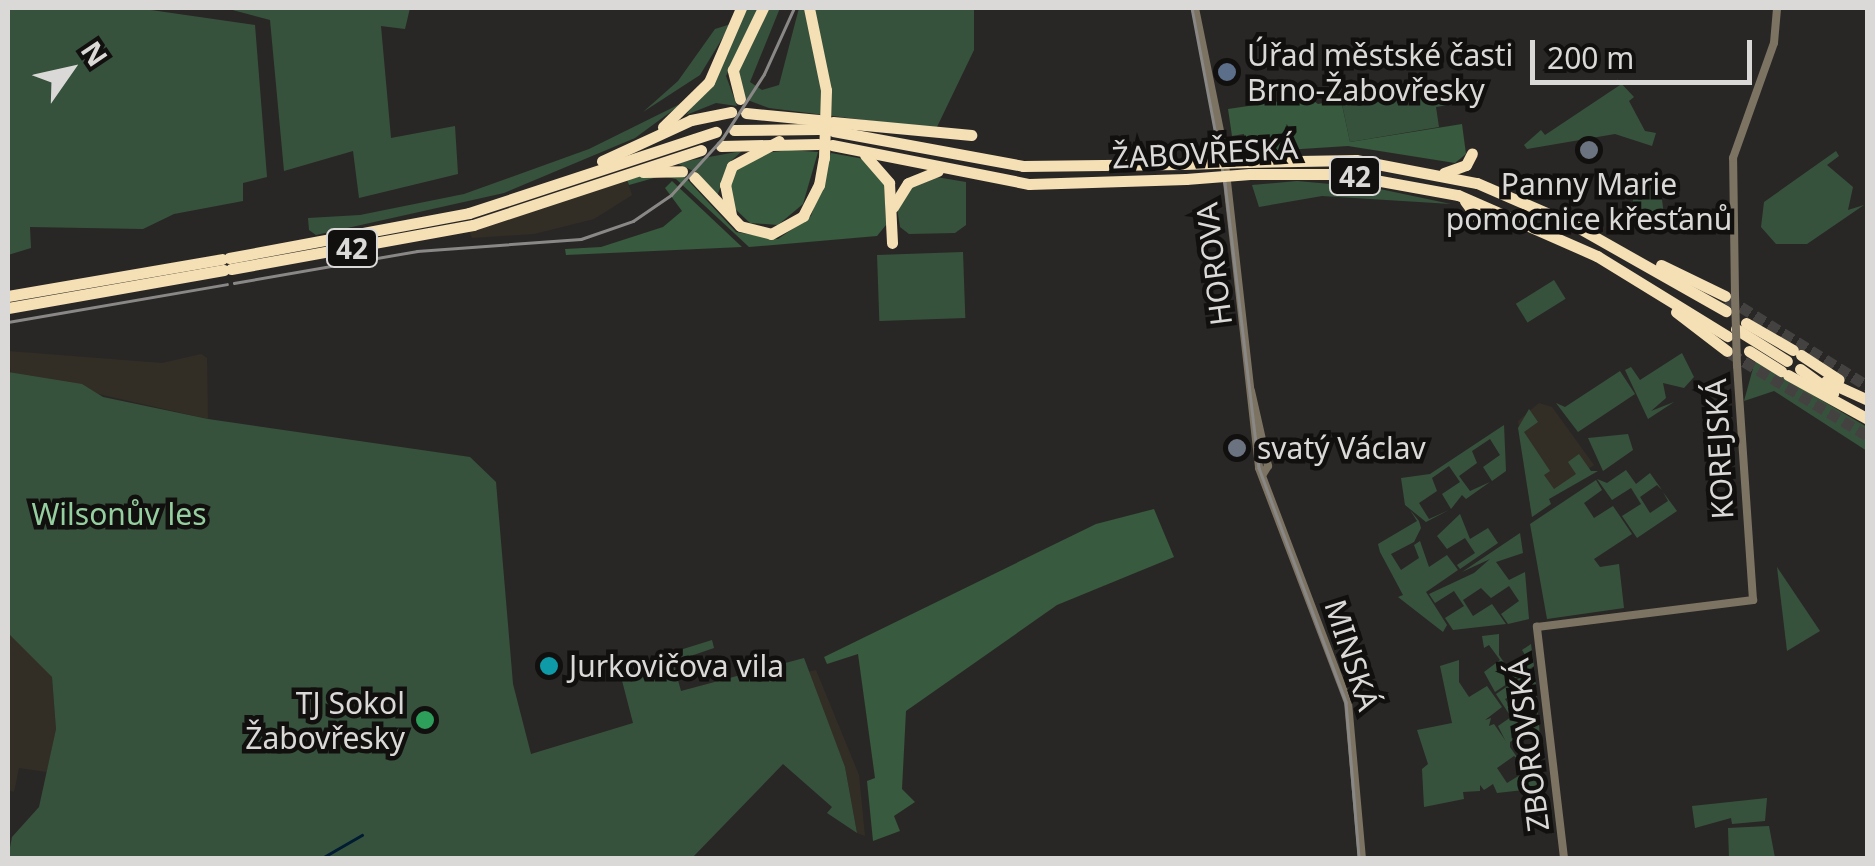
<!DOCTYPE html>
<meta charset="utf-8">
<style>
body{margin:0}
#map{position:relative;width:1875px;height:866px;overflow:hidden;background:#292725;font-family:"Noto Sans",sans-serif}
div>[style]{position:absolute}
.built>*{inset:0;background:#322e26}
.green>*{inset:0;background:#37523c;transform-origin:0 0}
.forest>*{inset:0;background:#385a3e}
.stream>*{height:2.5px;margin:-1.25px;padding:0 1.25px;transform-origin:1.25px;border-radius:1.25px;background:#001b32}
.highway-tunnel>*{height:11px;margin-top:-5.5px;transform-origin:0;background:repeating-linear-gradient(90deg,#444240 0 11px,transparent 0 16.5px)}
.minor>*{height:8px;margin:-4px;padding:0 4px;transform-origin:4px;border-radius:4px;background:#7c7363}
.highway>*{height:11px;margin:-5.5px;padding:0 5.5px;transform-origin:5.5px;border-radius:5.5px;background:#f5dfb5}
.tram>*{height:2.5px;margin:-1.25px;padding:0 1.25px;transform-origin:1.25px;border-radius:1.25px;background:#898886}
.minor-bridge>*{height:8px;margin:-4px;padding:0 4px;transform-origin:4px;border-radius:4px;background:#7c7363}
.highway-bridge>*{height:11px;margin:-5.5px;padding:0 5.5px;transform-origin:5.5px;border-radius:5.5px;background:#f5dfb5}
.dots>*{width:28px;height:28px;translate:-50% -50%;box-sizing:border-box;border:5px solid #11100f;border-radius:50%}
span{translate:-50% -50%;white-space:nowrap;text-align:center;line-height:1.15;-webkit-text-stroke:9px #11100f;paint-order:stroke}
.shield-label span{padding:2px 8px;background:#11100f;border:2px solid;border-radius:8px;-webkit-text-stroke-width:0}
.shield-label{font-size:28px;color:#dad9d7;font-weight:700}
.poi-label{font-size:30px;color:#dad9d7}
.left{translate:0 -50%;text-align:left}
.right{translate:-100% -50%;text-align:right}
.street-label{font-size:30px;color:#dad9d7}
.park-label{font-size:30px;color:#96cf9f}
.frame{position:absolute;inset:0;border:10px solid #dad9d7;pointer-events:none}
.north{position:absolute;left:20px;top:20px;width:100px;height:100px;-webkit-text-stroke:8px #11100f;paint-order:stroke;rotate:56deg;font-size:28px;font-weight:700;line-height:40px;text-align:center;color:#dad9d7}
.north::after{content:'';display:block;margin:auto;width:35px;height:45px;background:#dad9d7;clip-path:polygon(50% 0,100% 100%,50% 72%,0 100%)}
.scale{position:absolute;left:1530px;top:40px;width:222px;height:45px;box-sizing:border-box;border:5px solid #dad9d7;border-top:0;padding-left:12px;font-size:30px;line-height:35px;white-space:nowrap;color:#dad9d7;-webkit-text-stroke:8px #11100f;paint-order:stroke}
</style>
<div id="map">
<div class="built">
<div style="clip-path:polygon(627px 180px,632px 195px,594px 219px,534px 234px,472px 238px,469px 231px)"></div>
<div style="clip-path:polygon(8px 351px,162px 363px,201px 354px,207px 358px,208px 419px,11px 374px)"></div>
<div style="clip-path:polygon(1539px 403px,1552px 407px,1594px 465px,1531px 510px,1518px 421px)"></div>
<div style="clip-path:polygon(8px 633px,52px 677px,56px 729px,47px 772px,19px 768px,14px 792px,8px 790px)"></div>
<div style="clip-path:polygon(816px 670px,859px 775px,865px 836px,857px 833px,845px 767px,807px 672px)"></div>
</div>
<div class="green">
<div style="clip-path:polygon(8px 8px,137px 8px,255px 25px,267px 177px,243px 183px,243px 201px,174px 214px,143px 229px,30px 227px,31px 248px,8px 255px)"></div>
<div style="clip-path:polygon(225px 8px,410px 8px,405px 29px,381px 26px,391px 138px,455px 126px,458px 174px,359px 198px,353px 151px,284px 171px,270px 20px)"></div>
<div style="clip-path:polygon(746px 8px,759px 8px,726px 76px,737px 106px,716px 103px,686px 115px,721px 68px)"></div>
<div style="clip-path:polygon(768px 8px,780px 8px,750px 82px,762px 90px,779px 85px,799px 8px,974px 8px,974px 50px,936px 129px,769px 108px,745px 99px,735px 73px)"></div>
<div style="clip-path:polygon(731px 24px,700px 75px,643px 112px,678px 81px,715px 29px)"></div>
<div style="clip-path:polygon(1617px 79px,1634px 97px,1629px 101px,1645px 131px,1656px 133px,1652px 146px,1615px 134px,1527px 149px,1524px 145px,1541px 130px,1545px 135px,1620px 85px)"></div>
<div style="clip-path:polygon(1451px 83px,1454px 104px,1436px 107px,1439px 127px,1350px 142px,1342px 104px)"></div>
<div style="clip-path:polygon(684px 102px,635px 138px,504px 193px,316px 235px,309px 230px,308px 218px,360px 215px,464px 194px,589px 149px)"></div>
<div style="clip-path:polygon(742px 151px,731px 161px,717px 196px,698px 173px,676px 163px)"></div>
<div style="clip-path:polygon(1836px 151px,1839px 156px,1827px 165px,1853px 187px,1848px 210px,1864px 205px,1807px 244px,1776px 244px,1761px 227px,1764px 202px)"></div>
<div style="left:1659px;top:175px;width:51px;height:29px;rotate:83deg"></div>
<div style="clip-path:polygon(936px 177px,966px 182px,966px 225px,955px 233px,909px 234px,900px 227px,897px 208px,909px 187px)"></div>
<div style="clip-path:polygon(1297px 181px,1375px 188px,1451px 204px,1322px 196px,1259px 207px,1252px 185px)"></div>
<div style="left:963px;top:252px;width:66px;height:86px;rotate:88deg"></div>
<div style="left:1554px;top:280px;width:22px;height:45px;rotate:58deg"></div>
<div style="clip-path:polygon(1682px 353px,1694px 377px,1684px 388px,1663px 383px,1666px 398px,1651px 411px,1674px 402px,1648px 419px,1625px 370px,1631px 367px,1640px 380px)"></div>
<div style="clip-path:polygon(1755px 361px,1867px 427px,1867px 451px,1774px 391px,1744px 401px)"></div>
<div style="clip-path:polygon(1620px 371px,1635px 394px,1578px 432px,1556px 403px,1565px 407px)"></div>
<div style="clip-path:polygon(8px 372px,82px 384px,103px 397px,208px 419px,470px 457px,496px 482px,513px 684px,531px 754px,633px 723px,619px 669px,712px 640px,714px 648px,673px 662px,681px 691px,804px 658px,845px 767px,857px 833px,827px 813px,832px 807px,783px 764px,692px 858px,8px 858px,12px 837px,39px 807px,56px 729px,52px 677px,8px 633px)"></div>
<div style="clip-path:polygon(1529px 409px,1538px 422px,1524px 432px,1550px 471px,1544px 475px,1554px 489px,1576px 474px,1568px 462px,1579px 454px,1591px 471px,1598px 471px,1549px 499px,1551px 504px,1532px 517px,1518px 428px)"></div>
<div style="clip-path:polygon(1504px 425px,1506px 471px,1492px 481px,1483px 467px,1500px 455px,1490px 439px,1472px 451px,1477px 463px,1459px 476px,1470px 491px,1490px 482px,1466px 499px,1462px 495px,1451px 509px,1442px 494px,1460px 482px,1449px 466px,1432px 478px,1437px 491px,1419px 503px,1429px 519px,1449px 510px,1426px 522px,1405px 505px,1401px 478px,1430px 474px)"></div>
<div style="clip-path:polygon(1628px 434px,1633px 450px,1603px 471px,1588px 438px)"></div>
<div style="clip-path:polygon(1626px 470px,1636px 484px,1650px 473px,1662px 490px,1657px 485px,1640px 497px,1650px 513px,1668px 501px,1663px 492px,1677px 511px,1637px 538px,1622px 516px,1641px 504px,1631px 488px,1612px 500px,1597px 479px,1607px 483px)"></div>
<div style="clip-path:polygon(1596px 480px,1602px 490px,1584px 503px,1594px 518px,1613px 506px,1632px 534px,1594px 559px,1600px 567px,1619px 564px,1624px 608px,1547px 619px,1530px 524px)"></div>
<div style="clip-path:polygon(1410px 510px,1419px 521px,1421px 528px,1414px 542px,1391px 554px,1401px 570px,1419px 558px,1414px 545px,1420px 541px,1429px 567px,1447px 555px,1458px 570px,1426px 592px,1447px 625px,1443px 632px,1398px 597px,1403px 595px,1380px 552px,1378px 544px,1417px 521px)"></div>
<div style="clip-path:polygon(1460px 514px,1470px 539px,1488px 528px,1498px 543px,1460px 569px,1457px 565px,1475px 553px,1465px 538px,1447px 549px,1437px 536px)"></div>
<div style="clip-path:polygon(1520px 533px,1523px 553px,1496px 562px,1509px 580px,1525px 572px,1529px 619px,1508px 624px,1501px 614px,1519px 601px,1509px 586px,1491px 598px,1481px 588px,1463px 600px,1473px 616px,1492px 604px,1506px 624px,1453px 630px,1445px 618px,1464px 606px,1454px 591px,1435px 603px,1429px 594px,1474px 573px,1490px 559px,1462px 572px)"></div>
<div style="clip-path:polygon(1777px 567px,1820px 631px,1787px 651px)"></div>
<div style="clip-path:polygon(1499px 634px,1499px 655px,1509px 670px,1527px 658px,1522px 650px,1531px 644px,1534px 666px,1495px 692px,1484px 672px,1500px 660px,1489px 645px,1484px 648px,1482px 636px)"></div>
<div style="clip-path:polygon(1459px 660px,1459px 682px,1469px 697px,1487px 686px,1502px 707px,1485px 720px,1491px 718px,1489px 726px,1494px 724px,1519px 760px,1514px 756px,1497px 768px,1507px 783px,1525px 772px,1522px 761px,1540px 788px,1497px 793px,1493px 784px,1484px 790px,1480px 785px,1480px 791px,1463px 792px,1464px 799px,1424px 807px,1422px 769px,1428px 764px,1417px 730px,1452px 723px,1440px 666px)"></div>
<div style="clip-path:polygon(1534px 668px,1536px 685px,1505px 699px,1515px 714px,1533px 702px,1527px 694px,1536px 688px,1544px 788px,1522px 757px,1538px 747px,1528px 731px,1510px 742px,1510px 750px,1498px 726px,1511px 717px,1496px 694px)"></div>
<div style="clip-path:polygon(1767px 798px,1765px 821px,1732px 824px,1731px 818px,1695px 828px,1692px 806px)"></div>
<div style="clip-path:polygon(1769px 826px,1775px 858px,1729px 858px,1728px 828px)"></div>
</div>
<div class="forest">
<div style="clip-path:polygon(1308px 97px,1318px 104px,1341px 100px,1350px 142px,1462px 124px,1466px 154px,1455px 163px,1348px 146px,1254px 152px,1246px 149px,1244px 134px,1232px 136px,1228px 109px)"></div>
<div style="clip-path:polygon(789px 150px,818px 152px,803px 204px,778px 225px,750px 223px,733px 207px,730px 184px,736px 169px,765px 153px)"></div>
<div style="clip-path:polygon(831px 153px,864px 159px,884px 179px,886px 225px,877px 236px,749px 247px,676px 179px,661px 176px,629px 185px,627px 180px,645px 175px,683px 175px,736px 232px,778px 239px,811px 216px)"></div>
<div style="clip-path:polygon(672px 181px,742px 247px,566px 255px,565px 249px,601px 247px,663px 227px,682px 211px,665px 188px)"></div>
<div style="clip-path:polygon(1154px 509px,1174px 557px,1057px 605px,906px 711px,902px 789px,915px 802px,894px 816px,900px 831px,873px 841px,867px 781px,875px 778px,858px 654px,827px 664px,824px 657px,1096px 524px)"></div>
</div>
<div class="stream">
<div style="left:322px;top:858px;width:46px;rotate:-29.9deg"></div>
</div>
<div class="highway-tunnel">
<div style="left:1727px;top:298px;width:166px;rotate:32deg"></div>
<div style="left:1730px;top:353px;width:161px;rotate:31deg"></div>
</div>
<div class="minor">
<div style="left:1195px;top:8px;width:141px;rotate:78.5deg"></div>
<div style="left:1223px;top:146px;width:324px;rotate:83.6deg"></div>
<div style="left:1259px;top:468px;width:250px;rotate:69.2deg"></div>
<div style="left:1348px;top:702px;width:157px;rotate:84.9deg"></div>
<div style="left:1735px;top:295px;width:137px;rotate:-90.8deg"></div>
<div style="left:1733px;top:158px;width:122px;rotate:-70.4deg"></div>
<div style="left:1774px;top:43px;width:35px;rotate:-85deg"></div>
<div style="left:1251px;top:391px;width:77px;rotate:77.2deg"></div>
<div style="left:1268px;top:466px;width:9px;rotate:122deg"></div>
<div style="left:1564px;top:858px;width:233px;rotate:-96.7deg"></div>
<div style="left:1537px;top:627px;width:218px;rotate:-7.1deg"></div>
<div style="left:1753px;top:600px;width:235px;rotate:-93.9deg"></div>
</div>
<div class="highway">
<div style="left:740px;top:99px;width:30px;rotate:-104deg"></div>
<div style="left:733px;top:70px;width:69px;rotate:-64.2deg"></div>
<div style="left:746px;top:113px;width:73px;rotate:5.5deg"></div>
<div style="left:833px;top:122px;width:139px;rotate:5.4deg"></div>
<div style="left:663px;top:127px;width:64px;rotate:-44.4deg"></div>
<div style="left:709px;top:82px;width:81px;rotate:-66.6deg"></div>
<div style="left:734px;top:130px;width:85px;rotate:-0.7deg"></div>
<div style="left:833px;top:131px;width:193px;rotate:10.4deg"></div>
<div style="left:1023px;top:166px;width:160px;rotate:-0.7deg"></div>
<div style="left:832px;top:145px;width:201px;rotate:11.2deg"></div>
<div style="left:1029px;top:184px;width:157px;rotate:-1.8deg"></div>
<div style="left:721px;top:146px;width:97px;rotate:-1.2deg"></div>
<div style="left:865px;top:155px;width:37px;rotate:49deg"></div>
<div style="left:889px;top:183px;width:60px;rotate:87.1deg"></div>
<div style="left:602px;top:161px;width:98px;rotate:-24.7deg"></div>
<div style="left:691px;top:120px;width:41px;rotate:-11.3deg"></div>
<div style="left:1248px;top:162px;width:108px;rotate:-1.1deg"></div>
<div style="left:1356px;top:160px;width:123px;rotate:10.8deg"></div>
<div style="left:1477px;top:183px;width:103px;rotate:23.3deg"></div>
<div style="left:1572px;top:224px;width:177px;rotate:29.5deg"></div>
<div style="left:643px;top:172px;width:39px;rotate:-1deg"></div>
<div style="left:1444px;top:173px;width:23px;rotate:-20deg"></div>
<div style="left:1466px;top:165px;width:13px;rotate:-63deg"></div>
<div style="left:1250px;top:174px;width:92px"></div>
<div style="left:1342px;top:174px;width:118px;rotate:10.3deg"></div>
<div style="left:1458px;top:195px;width:152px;rotate:23.7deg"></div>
<div style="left:1597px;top:256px;width:153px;rotate:31.6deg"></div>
<div style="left:694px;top:177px;width:67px;rotate:46.8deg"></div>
<div style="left:740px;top:226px;width:32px;rotate:14deg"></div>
<div style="left:771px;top:234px;width:37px;rotate:-29deg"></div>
<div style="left:803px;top:216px;width:35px;rotate:-63deg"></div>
<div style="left:819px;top:185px;width:27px;rotate:-80deg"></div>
<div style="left:1465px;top:201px;width:31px;rotate:54deg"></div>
<div style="left:893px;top:207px;width:28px;rotate:-58deg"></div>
<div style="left:908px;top:183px;width:32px;rotate:-22deg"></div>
<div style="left:731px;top:215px;width:31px;rotate:-101deg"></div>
<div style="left:725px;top:185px;width:20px;rotate:-70deg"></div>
<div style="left:732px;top:166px;width:53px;rotate:-28deg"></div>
<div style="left:229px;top:258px;width:244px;rotate:-10.6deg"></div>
<div style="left:469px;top:213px;width:260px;rotate:-18.2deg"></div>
<div style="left:1661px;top:265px;width:71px;rotate:25.8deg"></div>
<div style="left:231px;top:269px;width:246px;rotate:-10.3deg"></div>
<div style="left:473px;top:225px;width:240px;rotate:-18.2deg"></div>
<div style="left:8px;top:296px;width:217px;rotate:-9.8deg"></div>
<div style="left:8px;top:308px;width:219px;rotate:-10deg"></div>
<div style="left:1676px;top:312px;width:64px;rotate:37.4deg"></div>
<div style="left:1746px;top:323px;width:54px;rotate:29.9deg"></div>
<div style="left:1736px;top:329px;width:60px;rotate:32.1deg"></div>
<div style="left:1749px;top:351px;width:38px;rotate:32deg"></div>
<div style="left:1801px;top:355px;width:45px;rotate:33.3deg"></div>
<div style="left:1800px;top:369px;width:41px;rotate:36deg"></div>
<div style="left:1788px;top:375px;width:91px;rotate:28.8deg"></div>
<div style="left:1826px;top:381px;width:46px;rotate:24.3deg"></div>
</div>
<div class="tram">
<div style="left:1192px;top:8px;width:178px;rotate:79.3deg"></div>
<div style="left:1225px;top:183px;width:287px;rotate:83.2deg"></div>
<div style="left:1259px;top:468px;width:250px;rotate:69.6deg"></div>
<div style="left:1346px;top:702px;width:157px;rotate:85.2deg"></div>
<div style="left:234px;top:283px;width:186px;rotate:-9.9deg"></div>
<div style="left:417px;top:251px;width:164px;rotate:-4.2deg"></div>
<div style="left:581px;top:239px;width:55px;rotate:-19.1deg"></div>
<div style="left:633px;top:221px;width:46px;rotate:-34.4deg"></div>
<div style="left:671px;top:195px;width:76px;rotate:-47.7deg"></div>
<div style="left:722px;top:139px;width:77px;rotate:-57.1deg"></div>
<div style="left:764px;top:74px;width:72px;rotate:-65.6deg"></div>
<div style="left:8px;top:322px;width:222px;rotate:-9.8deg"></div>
</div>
<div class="minor-bridge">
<div style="left:1735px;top:295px;width:71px;rotate:88.4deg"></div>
</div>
<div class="highway-bridge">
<div style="left:809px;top:8px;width:84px;rotate:78.3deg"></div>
<div style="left:826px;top:90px;width:68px;rotate:91.7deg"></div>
<div style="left:1183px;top:164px;width:65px;rotate:-1.8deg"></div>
<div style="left:1186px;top:179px;width:64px;rotate:-4.5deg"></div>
</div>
<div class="dots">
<div style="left:1227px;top:72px;background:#5c6f8a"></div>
<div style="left:1589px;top:150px;background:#6b7280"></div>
<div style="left:1237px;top:448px;background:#6b7280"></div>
<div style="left:549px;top:666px;background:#0f9aa8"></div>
<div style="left:425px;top:720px;background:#2e9e5b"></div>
</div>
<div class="shield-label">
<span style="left:1355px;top:176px">42</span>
<span style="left:352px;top:248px">42</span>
</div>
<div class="poi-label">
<span class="left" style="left:1247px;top:72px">Úřad městské časti<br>Brno-Žabovřesky</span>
<span style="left:1589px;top:201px">Panny Marie<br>pomocnice křesťanů</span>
<span class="left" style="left:1257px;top:448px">svatý Václav</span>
<span class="left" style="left:569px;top:666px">Jurkovičova vila</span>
<span class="right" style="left:405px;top:720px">TJ Sokol<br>Žabovřesky</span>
</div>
<div class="street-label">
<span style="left:1205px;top:153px;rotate:-3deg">ŽABOVŘESKÁ</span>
<span style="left:1214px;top:264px;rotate:-97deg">HOROVA</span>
<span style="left:1719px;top:449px;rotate:-93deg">KOREJSKÁ</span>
<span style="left:1352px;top:655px;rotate:72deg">MINSKÁ</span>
<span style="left:1528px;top:745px;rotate:-97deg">ZBOROVSKÁ</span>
</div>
<div class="park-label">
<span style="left:119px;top:514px">Wilsonův les</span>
</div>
<div class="frame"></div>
<div class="north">N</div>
<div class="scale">200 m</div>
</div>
